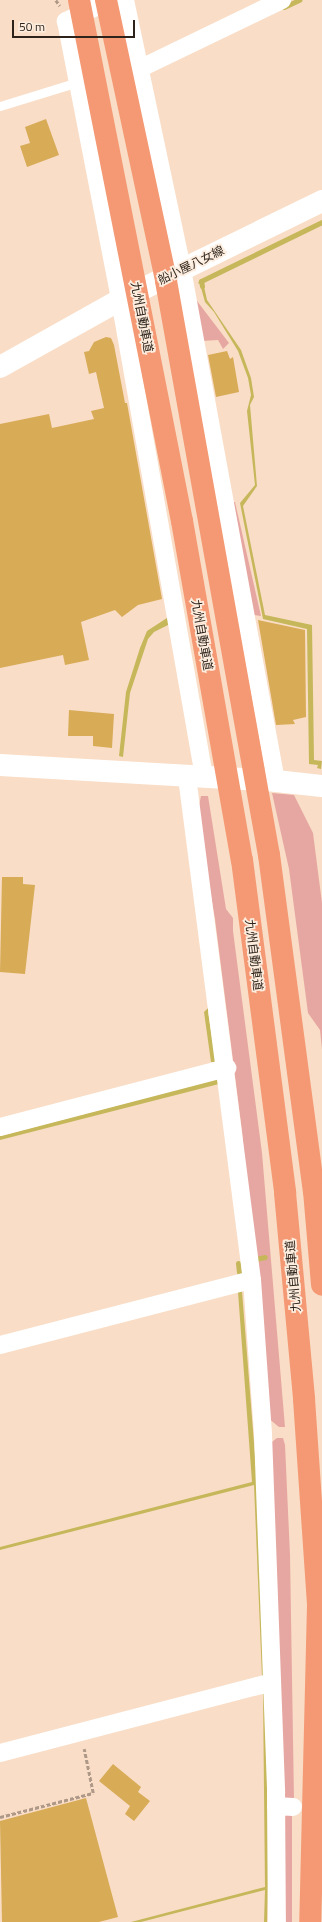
<!DOCTYPE html>
<meta charset="utf-8">
<style>
body{margin:0}
#map{position:relative;width:322px;height:1922px;overflow:hidden;background:#f9ddc6;font-family:"Titillium Web","Noto Sans JP",sans-serif}
div>[style]{position:absolute}
.green>*{inset:0;background:#e6a7a2}
.water>*{inset:0;background:#c6b75b}
.stream>*{height:5px;margin:-2.5px;padding:0 2.5px;transform-origin:2.5px;border-radius:2.5px;background:#c6b75b}
.building>*{inset:0;background:#d8ab57}
.path>*{height:2.5px;margin-top:-1.25px;transform-origin:0;background:repeating-linear-gradient(90deg,#ae9887 0 4px,transparent 0 6px)}
.lane>*{height:9px;margin:-4.5px;padding:0 4.5px;transform-origin:4.5px;border-radius:4.5px;background:#fff}
.street>*{height:18px;margin:-9px;padding:0 9px;transform-origin:9px;border-radius:9px;background:#fff}
.secondary>*{height:22px;margin:-11px;padding:0 11px;transform-origin:11px;border-radius:11px;background:#fff}
.highway>*{height:22px;margin:-11px;padding:0 11px;transform-origin:11px;border-radius:11px;background:#f49973}
span{translate:-50% -50%;white-space:nowrap;text-align:center;line-height:1.15;-webkit-text-stroke:3.5px #fdeddf;paint-order:stroke}
.street-label{font-size:12px;color:#2d231a}
.scale{position:absolute;left:12px;top:20px;width:123px;height:18px;box-sizing:border-box;border:2px solid #2d231a;border-top:0;padding-left:5px;font-size:12px;line-height:14px;white-space:nowrap;color:#2d231a;-webkit-text-stroke:3px #fdeddf;paint-order:stroke}
</style>
<div id="map">
<div class="green">
<div style="clip-path:polygon(194px 297px,229px 343px,223px 349px,218px 340px,202px 341px)"></div>
<div style="clip-path:polygon(235px 502px,261px 616px,248px 614px,227px 503px)"></div>
<div style="clip-path:polygon(272px 793px,294px 795px,313px 833px,322px 903px,322px 1049px,320px 1030px,308px 1013px,289px 869px)"></div>
<div style="clip-path:polygon(201px 796px,208px 796px,226px 909px,233px 918px,233px 931px,262px 1153px,285px 1427px,279px 1427px,268px 1418px,242px 1131px,215px 919px,197px 815px)"></div>
<div style="clip-path:polygon(277px 1438px,283px 1438px,285px 1445px,290px 1555px,294px 1800px,282px 1798px,268px 1445px)"></div>
<div style="clip-path:polygon(292px 1812px,292px 1922px,280px 1922px,281px 1822px,287px 1814px)"></div>
</div>
<div class="water">
<div style="clip-path:polygon(200px 280px,203px 282px,207px 300px,241px 350px,251px 378px,254px 397px,250px 405px,257px 486px,243px 506px,265px 615px,312px 625px,314px 760px,322px 761px,321px 769px,317px 768px,318px 765px,309px 764px,307px 629px,263px 619px,240px 503px,255px 485px,247px 411px,251px 395px,248px 378px,238px 351px,214px 312px,205px 302px,200px 284px,198px 283px)"></div>
<div style="clip-path:polygon(170px 616px,172px 623px,154px 632px,148px 639px,130px 693px,123px 757px,119px 756px,126px 692px,140px 648px,147px 631px)"></div>
<div style="clip-path:polygon(211px 1005px,213px 1008px,208px 1012px,216px 1062px,211px 1062px,204px 1012px)"></div>
<div style="clip-path:polygon(217px 1079px,219px 1084px,0 1140px,0 1136px)"></div>
<div style="clip-path:polygon(242px 1291px,257px 1481px,266px 1676px,262px 1677px,254px 1485px,0 1550px,0 1547px,252px 1482px,238px 1292px)"></div>
<div style="clip-path:polygon(263px 1694px,266px 1694px,270px 1807px,267px 1922px,264px 1922px,265px 1890px,141px 1922px,131px 1922px,265px 1887px)"></div>
</div>
<div class="stream">
<div style="left:284px;top:7px;width:17px;rotate:-25deg"></div>
<div style="left:202px;top:286px;width:5px;rotate:-101deg"></div>
<div style="left:201px;top:281px;width:135px;rotate:-26deg"></div>
<div style="left:256px;top:1259px;width:9px;rotate:-13deg"></div>
<div style="left:238px;top:1263px;width:9px;rotate:84deg"></div>
</div>
<div class="building">
<div style="clip-path:polygon(46px 119px,59px 155px,27px 167px,20px 146px,30px 143px,25px 127px)"></div>
<div style="clip-path:polygon(106px 337px,111px 338px,114px 345px,125px 403px,127px 403px,162px 599px,138px 605px,122px 617px,115px 610px,81px 622px,89px 660px,65px 665px,63px 655px,0 668px,0 424px,49px 414px,52px 428px,94px 419px,91px 411px,104px 408px,96px 372px,89px 374px,84px 352px,89px 351px,94px 342px)"></div>
<div style="clip-path:polygon(227px 351px,230px 359px,233px 357px,239px 392px,216px 397px,208px 355px)"></div>
<div style="clip-path:polygon(258px 620px,305px 630px,306px 717px,293px 720px,295px 724px,276px 725px)"></div>
<div style="clip-path:polygon(69px 710px,114px 714px,112px 748px,93px 746px,93px 736px,68px 736px)"></div>
<div style="clip-path:polygon(2px 877px,23px 877px,23px 884px,35px 885px,25px 974px,0 972px)"></div>
<div style="clip-path:polygon(113px 1764px,141px 1787px,138px 1792px,150px 1801px,134px 1821px,125px 1814px,130px 1806px,99px 1781px)"></div>
<div style="clip-path:polygon(86px 1798px,118px 1917px,99px 1922px,2px 1922px,0 1821px)"></div>
</div>
<div class="path">
<div style="left:56px;top:0;width:7px;rotate:56deg"></div>
<div style="left:0;top:1817px;width:96px;rotate:-14.5deg"></div>
<div style="left:93px;top:1793px;width:45px;rotate:-101.6deg"></div>
</div>
<div class="lane">
<div style="left:0;top:106px;width:82px;rotate:-17.1deg"></div>
</div>
<div class="street">
<div style="left:111px;top:0;width:50px;rotate:155deg"></div>
<div style="left:66px;top:21px;width:284px;rotate:79deg"></div>
<div style="left:120px;top:300px;width:485px;rotate:80deg"></div>
<div style="left:125px;top:0;width:275px;rotate:78deg"></div>
<div style="left:182px;top:269px;width:521px;rotate:79.6deg"></div>
<div style="left:139px;top:69px;width:159px;rotate:-25.8deg"></div>
<div style="left:187px;top:777px;width:507px;rotate:82.64deg"></div>
<div style="left:252px;top:1280px;width:154px;rotate:85.9deg"></div>
<div style="left:263px;top:1434px;width:359px;rotate:87.9deg"></div>
<div style="left:276px;top:1793px;width:129px;rotate:89.6deg"></div>
<div style="left:0;top:1127px;width:235px;rotate:-14.6deg"></div>
<div style="left:0;top:1345px;width:260px;rotate:-14.5deg"></div>
<div style="left:0;top:1753px;width:281px;rotate:-14.6deg"></div>
<div style="left:276px;top:1806px;width:17px;rotate:3deg"></div>
</div>
<div class="secondary">
<div style="left:0;top:367px;width:137px;rotate:-29.2deg"></div>
<div style="left:120px;top:300px;width:225px;rotate:-26.1deg"></div>
<div style="left:0;top:765px;width:276px;rotate:3.3deg"></div>
<div style="left:276px;top:781px;width:46px;rotate:6.2deg"></div>
</div>
<div class="highway">
<div style="left:79px;top:0;width:531px;rotate:78.82deg"></div>
<div style="left:182px;top:521px;width:344px;rotate:80deg"></div>
<div style="left:242px;top:860px;width:336px;rotate:82.6deg"></div>
<div style="left:285px;top:1193px;width:207px;rotate:84.7deg"></div>
<div style="left:304px;top:1399px;width:206px;rotate:86.1deg"></div>
<div style="left:318px;top:1605px;width:317px;rotate:91.4deg"></div>
<div style="left:106px;top:0;width:287px;rotate:77.9deg"></div>
<div style="left:166px;top:281px;width:583px;rotate:79.83deg"></div>
<div style="left:269px;top:855px;width:339px;rotate:82.4deg"></div>
<div style="left:314px;top:1191px;width:94px;rotate:85.1deg"></div>
</div>
<div class="street-label">
<span style="left:191px;top:265px;rotate:-26deg">船小屋八女線</span>
<span style="left:142px;top:317px;rotate:79deg">九州自動車道</span>
<span style="left:202px;top:635px;rotate:80deg">九州自動車道</span>
<span style="left:254px;top:955px;rotate:83deg">九州自動車道</span>
<span style="left:293px;top:1276px;rotate:-95deg">九州自動車道</span>
</div>
<div class="scale">50 m</div>
</div>
